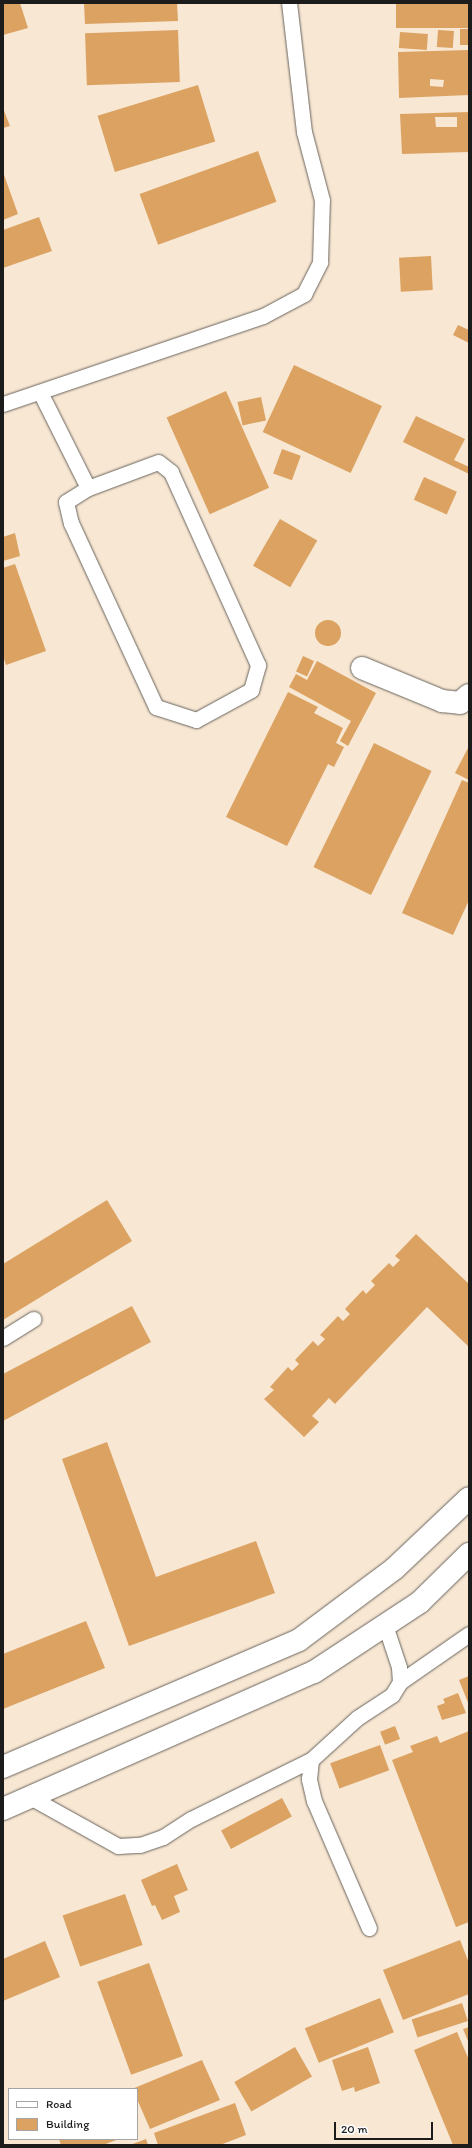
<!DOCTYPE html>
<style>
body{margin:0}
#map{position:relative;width:472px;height:2148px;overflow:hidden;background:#f7e7d3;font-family:Itim,sans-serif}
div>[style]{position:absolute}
.building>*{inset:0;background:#dba262;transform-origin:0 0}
.round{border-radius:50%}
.roads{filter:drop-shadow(0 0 1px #69635c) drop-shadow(0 0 1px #69635c)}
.service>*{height:15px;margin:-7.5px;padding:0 7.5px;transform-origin:7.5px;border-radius:7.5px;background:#fff}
.minor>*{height:22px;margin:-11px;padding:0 11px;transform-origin:11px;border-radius:11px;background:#fff}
.secondary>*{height:22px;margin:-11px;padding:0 11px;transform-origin:11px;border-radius:11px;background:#fff}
span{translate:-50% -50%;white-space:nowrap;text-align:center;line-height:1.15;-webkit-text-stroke:3px #fff;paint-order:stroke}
.frame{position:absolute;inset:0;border:4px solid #1c1c1c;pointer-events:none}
.legend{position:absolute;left:8px;top:2088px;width:130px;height:52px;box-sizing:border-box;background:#fff;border:1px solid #a4a4a4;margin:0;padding:5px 7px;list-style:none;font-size:12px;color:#1c1c1c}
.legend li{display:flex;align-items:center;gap:8px;height:20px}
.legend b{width:20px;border:1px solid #a4a4a4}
.scale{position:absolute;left:334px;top:2122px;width:99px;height:18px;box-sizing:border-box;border:2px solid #1c1c1c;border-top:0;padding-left:5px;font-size:12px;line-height:14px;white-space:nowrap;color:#1c1c1c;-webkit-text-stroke:3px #fff;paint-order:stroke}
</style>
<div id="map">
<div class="building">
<div style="clip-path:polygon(3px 3px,20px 3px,28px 28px,3px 35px)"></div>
<div style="clip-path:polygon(84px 3px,177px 3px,178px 21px,85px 24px)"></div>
<div style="left:396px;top:3px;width:73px;height:25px"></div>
<div style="left:460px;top:29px;width:9px;height:16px"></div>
<div style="left:178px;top:30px;width:52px;height:93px;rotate:88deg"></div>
<div style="left:438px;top:30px;width:16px;height:17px;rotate:4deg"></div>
<div style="left:400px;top:32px;width:28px;height:16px;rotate:4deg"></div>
<div style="clip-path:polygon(evenodd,469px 50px,469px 95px,399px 98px,398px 52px,469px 50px,430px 79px,444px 80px,443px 87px,430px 86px,430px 79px)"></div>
<div style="left:198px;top:85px;width:59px;height:105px;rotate:73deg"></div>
<div style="clip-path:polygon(3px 108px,10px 126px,3px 128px)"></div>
<div style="clip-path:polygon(evenodd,469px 112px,469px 152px,402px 154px,400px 114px,469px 112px,435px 117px,457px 117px,457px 127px,436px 127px,435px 117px)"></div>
<div style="left:258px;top:151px;width:54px;height:126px;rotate:70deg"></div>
<div style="clip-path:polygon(3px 172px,18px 214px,3px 220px)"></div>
<div style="clip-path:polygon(39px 217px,52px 251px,3px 268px,3px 230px)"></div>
<div style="left:431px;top:256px;width:34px;height:32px;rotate:87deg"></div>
<div style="clip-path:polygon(458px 325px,469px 330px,469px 343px,453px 335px)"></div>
<div style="left:294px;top:365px;width:97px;height:74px;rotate:25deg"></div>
<div style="left:226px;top:391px;width:106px;height:65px;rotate:66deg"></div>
<div style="left:261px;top:397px;width:24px;height:24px;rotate:78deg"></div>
<div style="clip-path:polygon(416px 416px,465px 439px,454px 460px,469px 467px,469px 474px,403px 442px)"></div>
<div style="left:282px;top:449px;width:20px;height:26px;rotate:20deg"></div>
<div style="left:424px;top:477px;width:36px;height:25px;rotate:24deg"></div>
<div style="left:280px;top:519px;width:43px;height:54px;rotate:30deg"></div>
<div style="clip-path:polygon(15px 533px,20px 556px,3px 561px,3px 537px)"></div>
<div style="clip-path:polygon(15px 564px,46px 651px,6px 665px,3px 656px,3px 568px)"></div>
<div class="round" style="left:315px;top:620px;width:26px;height:26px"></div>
<div style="left:303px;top:656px;width:12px;height:17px;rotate:24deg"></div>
<div style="clip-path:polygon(317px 661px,376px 693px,348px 746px,340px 741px,351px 721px,289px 687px,296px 674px,307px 680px)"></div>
<div style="clip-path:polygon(288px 692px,318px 707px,314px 713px,343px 728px,336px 743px,344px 747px,334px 767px,328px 764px,287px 846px,226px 817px)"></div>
<div style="left:374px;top:743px;width:64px;height:138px;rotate:26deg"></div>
<div style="clip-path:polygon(469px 746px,469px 780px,455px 773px)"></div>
<div style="clip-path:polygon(462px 780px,469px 783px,469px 900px,453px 935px,402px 913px)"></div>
<div style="clip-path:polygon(107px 1200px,132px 1241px,3px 1320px,3px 1264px)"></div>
<div style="clip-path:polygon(416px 1234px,469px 1284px,469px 1347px,427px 1307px,335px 1404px,329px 1398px,312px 1416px,319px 1422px,304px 1437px,264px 1399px,274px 1390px,270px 1387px,288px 1367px,292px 1371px,299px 1364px,295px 1360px,313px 1341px,318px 1346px,325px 1339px,320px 1335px,338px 1316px,343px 1321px,350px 1314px,345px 1309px,363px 1290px,366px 1294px,375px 1285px,371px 1281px,389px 1263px,393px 1267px,400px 1260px,395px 1256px)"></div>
<div style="clip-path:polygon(132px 1306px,151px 1342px,3px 1421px,3px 1374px)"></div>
<div style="clip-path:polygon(107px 1442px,156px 1577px,256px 1541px,275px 1593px,129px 1646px,62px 1459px)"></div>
<div style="clip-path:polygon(86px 1621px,105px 1668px,3px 1709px,3px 1654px)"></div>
<div style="clip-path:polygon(469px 1676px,469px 1705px,459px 1680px)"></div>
<div style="clip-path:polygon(458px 1693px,466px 1713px,442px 1720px,437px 1706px,445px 1703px,443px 1699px)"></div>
<div style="left:395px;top:1726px;width:14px;height:16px;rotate:69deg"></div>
<div style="clip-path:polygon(469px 1731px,469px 1922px,456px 1927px,392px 1760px,413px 1752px,410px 1746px,437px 1736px,440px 1743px)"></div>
<div style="left:380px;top:1745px;width:27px;height:53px;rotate:70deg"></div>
<div style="left:282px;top:1798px;width:21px;height:69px;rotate:62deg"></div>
<div style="clip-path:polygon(177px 1864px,188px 1890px,174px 1896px,180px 1912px,162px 1920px,155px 1905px,152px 1906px,141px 1880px)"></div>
<div style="left:125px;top:1894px;width:54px;height:66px;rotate:71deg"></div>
<div style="clip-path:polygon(460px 1940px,469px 1963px,469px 1994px,403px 2020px,383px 1970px)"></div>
<div style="clip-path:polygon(45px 1941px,60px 1977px,3px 2001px,3px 1959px)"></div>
<div style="left:149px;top:1963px;width:99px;height:55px;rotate:70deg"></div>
<div style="left:380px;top:1998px;width:37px;height:81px;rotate:68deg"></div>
<div style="left:462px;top:2003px;width:19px;height:53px;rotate:72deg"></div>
<div style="clip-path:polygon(469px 2027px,469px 2040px,468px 2041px,463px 2029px)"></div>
<div style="clip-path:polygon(457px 2032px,469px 2060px,469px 2145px,453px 2145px,414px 2050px)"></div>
<div style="left:295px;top:2047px;width:34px;height:70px;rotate:60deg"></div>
<div style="clip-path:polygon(368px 2047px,380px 2083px,355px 2092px,354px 2087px,342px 2091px,332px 2060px)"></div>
<div style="clip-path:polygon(202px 2060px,220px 2100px,150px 2129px,137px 2099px,137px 2089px,132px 2089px)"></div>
<div style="clip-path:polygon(235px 2103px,246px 2135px,220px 2145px,158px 2145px,154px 2133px)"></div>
<div style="clip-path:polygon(59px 2139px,119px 2139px,103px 2145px,61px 2145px)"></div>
<div style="clip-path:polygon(146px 2139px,148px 2145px,130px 2145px)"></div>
</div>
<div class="roads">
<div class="service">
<div style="left:40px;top:392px;width:107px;rotate:63.4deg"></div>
<div style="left:88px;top:488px;width:26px;rotate:148deg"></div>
<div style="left:66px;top:502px;width:22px;rotate:77deg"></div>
<div style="left:71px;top:523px;width:203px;rotate:65.2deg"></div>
<div style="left:156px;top:707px;width:42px;rotate:18deg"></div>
<div style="left:196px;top:720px;width:63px;rotate:-28.6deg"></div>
<div style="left:251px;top:690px;width:26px;rotate:-74deg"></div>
<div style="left:258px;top:665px;width:212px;rotate:-114.3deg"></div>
<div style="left:171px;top:472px;width:16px;rotate:-142deg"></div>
<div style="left:158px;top:462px;width:75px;rotate:159.6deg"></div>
<div style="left:3px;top:404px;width:274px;rotate:-18.7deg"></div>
<div style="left:263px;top:316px;width:47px;rotate:-28.2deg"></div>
<div style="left:304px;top:294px;width:36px;rotate:-63deg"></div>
<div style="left:320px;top:262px;width:62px;rotate:-88.2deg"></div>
<div style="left:322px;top:200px;width:70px;rotate:-104.8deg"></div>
<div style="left:304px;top:132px;width:130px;rotate:-96.6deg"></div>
<div style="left:3px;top:1338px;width:36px;rotate:-32deg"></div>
<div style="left:400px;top:1682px;width:84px;rotate:-34.8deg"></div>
<div style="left:30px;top:1797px;width:101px;rotate:29.1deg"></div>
<div style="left:118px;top:1846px;width:22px;rotate:-3deg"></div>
<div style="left:140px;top:1845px;width:24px;rotate:-19deg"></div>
<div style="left:163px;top:1837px;width:33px;rotate:-33deg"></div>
<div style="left:191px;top:1819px;width:134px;rotate:-26.2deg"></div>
<div style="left:369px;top:1928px;width:138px;rotate:-113.4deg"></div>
<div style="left:314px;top:1801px;width:23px;rotate:-103deg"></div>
<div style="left:309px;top:1779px;width:19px;rotate:-84deg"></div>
<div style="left:311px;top:1760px;width:62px;rotate:-42.4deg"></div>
<div style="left:357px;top:1718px;width:42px;rotate:-33.3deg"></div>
<div style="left:392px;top:1695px;width:15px;rotate:-58deg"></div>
<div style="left:400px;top:1682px;width:15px;rotate:-94deg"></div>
<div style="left:399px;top:1667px;width:44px;rotate:-108.4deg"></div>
</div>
<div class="minor">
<div style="left:362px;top:668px;width:87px;rotate:22.4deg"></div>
<div style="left:442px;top:701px;width:18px;rotate:6deg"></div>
<div style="left:460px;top:703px;width:12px;rotate:-42deg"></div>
</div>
<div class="secondary">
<div style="left:3px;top:1767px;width:322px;rotate:-23.2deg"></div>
<div style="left:299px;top:1640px;width:119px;rotate:-36.8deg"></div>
<div style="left:394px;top:1569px;width:103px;rotate:-43.4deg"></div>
<div style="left:3px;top:1809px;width:340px;rotate:-23.8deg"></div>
<div style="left:314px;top:1672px;width:127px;rotate:-33.4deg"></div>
<div style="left:420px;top:1602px;width:69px;rotate:-44.4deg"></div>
</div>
</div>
<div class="frame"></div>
<ul class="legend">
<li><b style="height:5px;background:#fff"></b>Road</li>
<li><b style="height:11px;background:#dba262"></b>Building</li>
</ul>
<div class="scale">20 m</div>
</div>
